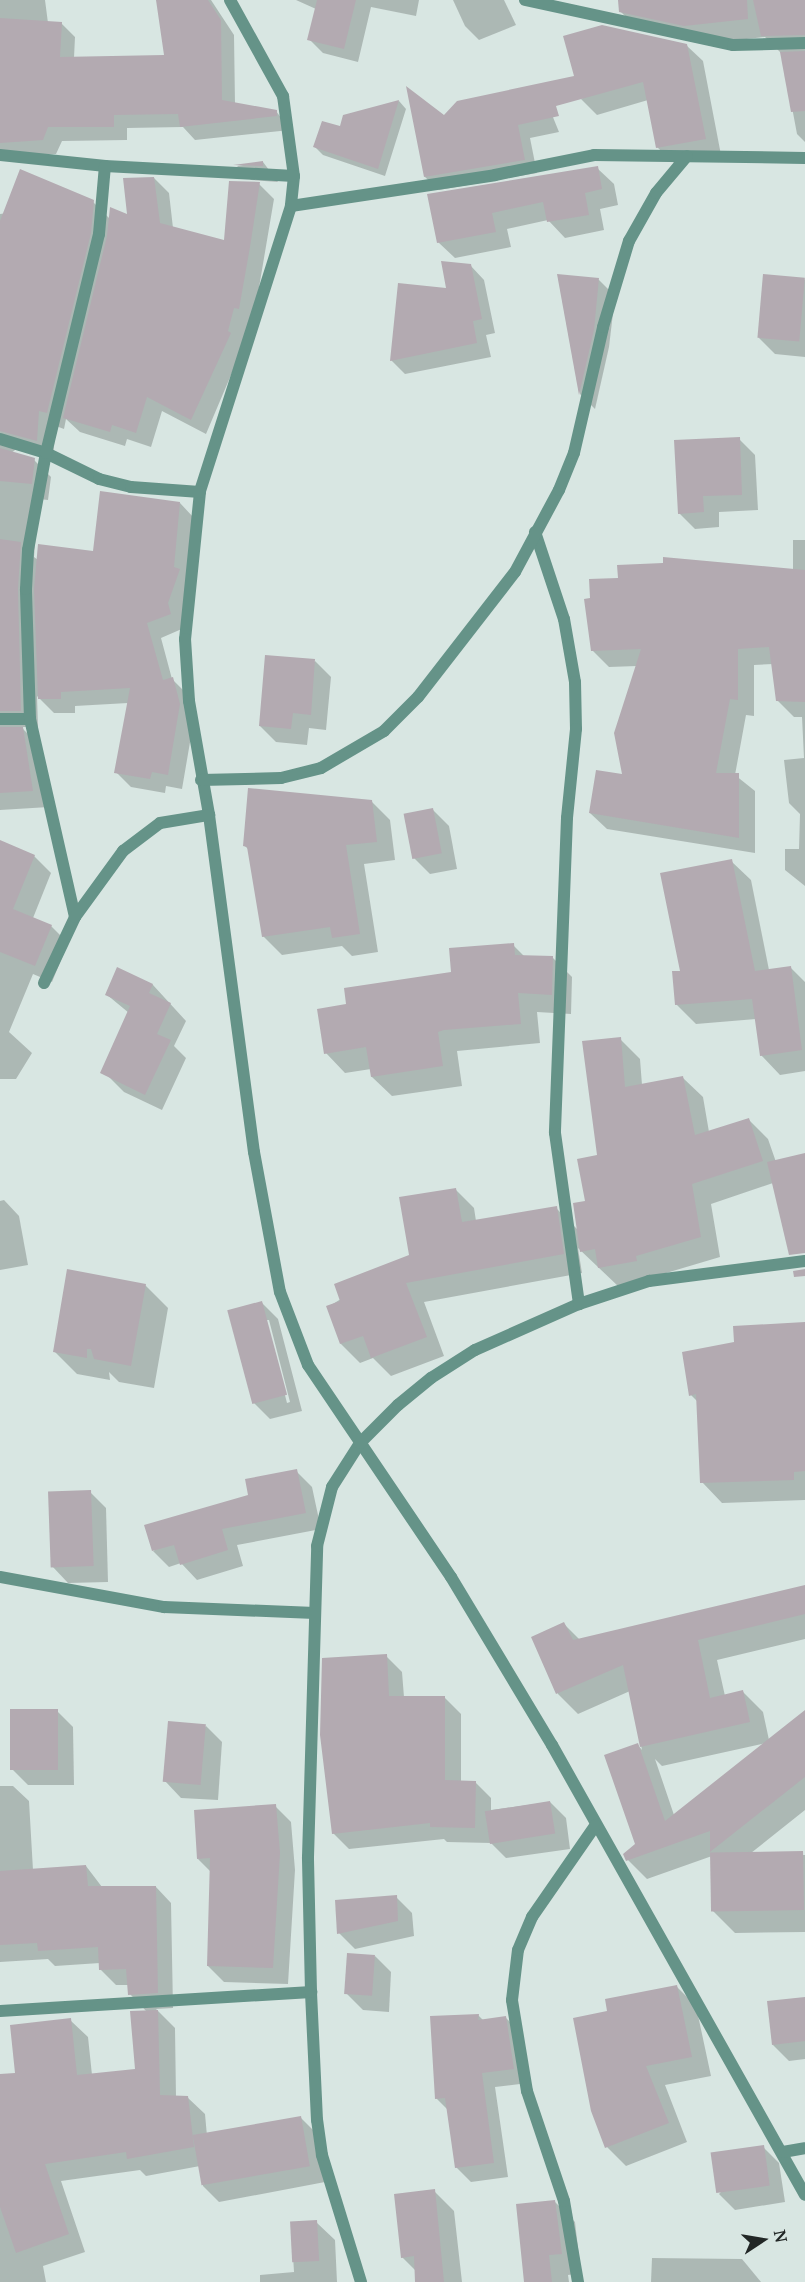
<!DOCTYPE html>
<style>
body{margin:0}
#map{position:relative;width:805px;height:2282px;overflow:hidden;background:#d8e6e2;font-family:"Noto Serif",serif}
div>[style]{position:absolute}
.shadow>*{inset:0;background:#0003}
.building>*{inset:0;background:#b3aab1;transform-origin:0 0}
.street>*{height:12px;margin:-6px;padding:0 6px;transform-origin:6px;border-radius:6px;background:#659388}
span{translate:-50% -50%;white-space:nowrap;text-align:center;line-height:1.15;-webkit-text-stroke:4.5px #d8e6e2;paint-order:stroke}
.north{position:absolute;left:733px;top:2210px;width:60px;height:60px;-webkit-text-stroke:4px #d8e6e2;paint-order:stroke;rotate:78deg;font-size:16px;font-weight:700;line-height:24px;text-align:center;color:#222726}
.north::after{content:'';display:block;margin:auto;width:21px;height:27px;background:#222726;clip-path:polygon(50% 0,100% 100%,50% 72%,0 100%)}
</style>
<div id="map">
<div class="shadow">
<div style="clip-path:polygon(0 0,45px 0,48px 23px,61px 23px,75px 37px,74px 58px,165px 56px,158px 0,211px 0,234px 35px,235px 104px,276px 111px,290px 130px,195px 140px,183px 127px,127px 128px,127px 140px,62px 141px,56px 154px,0 157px)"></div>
<div style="clip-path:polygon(296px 0,419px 0,416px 16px,371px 7px,358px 62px,323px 53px,309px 39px,316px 9px)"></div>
<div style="clip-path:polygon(453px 0,504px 0,516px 25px,479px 40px,465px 26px)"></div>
<div style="clip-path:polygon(620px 0,805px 0,805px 142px,797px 134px,782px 54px,765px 37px,703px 44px,639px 30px,620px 11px)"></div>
<div style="clip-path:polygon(686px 45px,703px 61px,721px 155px,674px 163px,657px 147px,648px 100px,597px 115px,581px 99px)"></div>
<div style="clip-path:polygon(546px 100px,559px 132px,530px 138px,537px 173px,439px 190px,425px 177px,444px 117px)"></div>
<div style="clip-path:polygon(399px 101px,406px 109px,385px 176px,323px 155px,315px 147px,341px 128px,345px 116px)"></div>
<div style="clip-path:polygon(263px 162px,278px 182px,251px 180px,237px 166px)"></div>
<div style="clip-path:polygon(597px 168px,614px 184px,618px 205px,600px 209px,604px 230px,565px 238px,548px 220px,507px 229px,511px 247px,455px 258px,438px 242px,429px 195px)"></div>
<div style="clip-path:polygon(154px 178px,169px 193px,173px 228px,225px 242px,259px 184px,274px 199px,253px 323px,206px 434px,162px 411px,151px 447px,127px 439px,125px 446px,80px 432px,66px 419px,64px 429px,56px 426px,53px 457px,19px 447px,11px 453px,34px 460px,51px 477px,48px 500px,39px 499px,34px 557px,38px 560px,95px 552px,180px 503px,194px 518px,184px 628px,161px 638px,172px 679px,187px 694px,194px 719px,182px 789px,166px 786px,165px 793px,131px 787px,116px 772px,128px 703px,75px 706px,75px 713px,54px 713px,37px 696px,38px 727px,21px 727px,40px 746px,49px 807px,0 810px,0 214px,93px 202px,110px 219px,129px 217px)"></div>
<div style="clip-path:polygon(470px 265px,484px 280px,495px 333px,486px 335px,491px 357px,405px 374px,391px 360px)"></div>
<div style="clip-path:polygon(558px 275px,599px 280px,615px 296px,609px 347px,595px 409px,580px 394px)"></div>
<div style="clip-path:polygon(805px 279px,805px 357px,775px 354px,759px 338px)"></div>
<div style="clip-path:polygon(739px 439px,755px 455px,758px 510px,719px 512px,719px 527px,695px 529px,679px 513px)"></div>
<div style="clip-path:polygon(793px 540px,805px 540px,805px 886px,785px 870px,785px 849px,799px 849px,800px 814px,789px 803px,784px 760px,804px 758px,802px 717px,794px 717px,777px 700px,773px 664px,754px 665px,754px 716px,746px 715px,735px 775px,755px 791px,755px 853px,607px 829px,590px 813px,624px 776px,637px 666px,609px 667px,592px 650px,793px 570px)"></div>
<div style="clip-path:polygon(315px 661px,331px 677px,326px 730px,309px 728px,307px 745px,276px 742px,260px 726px)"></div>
<div style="clip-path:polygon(371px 801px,390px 820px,395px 860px,364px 864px,378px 952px,352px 956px,342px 946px,282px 955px,263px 936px,250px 851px,245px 846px)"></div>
<div style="clip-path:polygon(433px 810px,449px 826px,457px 869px,430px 874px,414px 858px)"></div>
<div style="clip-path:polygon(0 842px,34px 856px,51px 873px,33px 918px,51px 926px,68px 943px,52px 982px,33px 974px,9px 1032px,32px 1053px,16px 1079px,0 1079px)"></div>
<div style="clip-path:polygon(731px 861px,751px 880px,769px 970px,790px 967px,805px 982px,805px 1071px,780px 1075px,761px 1055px,756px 1019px,696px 1024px,676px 1004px,681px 972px)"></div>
<div style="clip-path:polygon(513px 945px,525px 957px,552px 957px,572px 977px,571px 1014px,537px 1012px,540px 1043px,457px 1051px,462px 1086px,392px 1096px,372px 1077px,371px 1069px,345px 1073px,326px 1053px,348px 1005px,453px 974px)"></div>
<div style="clip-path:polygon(118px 969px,153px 985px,186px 1021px,174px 1046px,186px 1058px,162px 1110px,124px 1092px,108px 1076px,129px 1013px,106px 994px)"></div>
<div style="clip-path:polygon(620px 1039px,640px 1059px,642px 1085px,683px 1078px,703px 1097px,709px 1132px,748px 1119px,768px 1139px,776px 1162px,805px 1155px,805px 1248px,773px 1183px,711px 1204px,720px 1257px,619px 1287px,578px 1248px,582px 1273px,424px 1302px,444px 1356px,391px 1376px,373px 1358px,360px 1363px,341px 1344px,328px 1307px,410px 1256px,455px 1189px,474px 1208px,476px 1221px,556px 1208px,578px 1230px,599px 1157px)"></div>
<div style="clip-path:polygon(4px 1200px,19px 1216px,28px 1265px,0 1270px,0 1201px)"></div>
<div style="clip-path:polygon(145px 1285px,168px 1308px,154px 1388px,119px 1382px,109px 1372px,110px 1380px,77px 1374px,54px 1351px)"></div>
<div style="clip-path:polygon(evenodd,262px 1303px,278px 1319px,302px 1411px,270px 1419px,254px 1403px,262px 1303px,266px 1320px,269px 1320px,290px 1402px,287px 1403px,266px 1320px)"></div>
<div style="clip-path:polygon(805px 1333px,805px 1500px,722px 1503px,702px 1482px,698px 1402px,691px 1395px)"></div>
<div style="clip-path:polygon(296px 1471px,312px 1487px,321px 1529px,237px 1545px,243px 1566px,197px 1580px,181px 1563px,169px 1567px,153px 1551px)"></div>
<div style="clip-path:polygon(90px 1492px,106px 1508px,108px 1582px,68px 1583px,52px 1566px)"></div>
<div style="clip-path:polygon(evenodd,805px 1586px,805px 1639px,717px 1660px,725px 1696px,743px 1692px,763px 1712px,769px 1740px,805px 1712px,805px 1810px,751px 1853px,805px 1855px,805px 1932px,735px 1933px,712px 1910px,712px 1856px,647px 1879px,628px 1860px,637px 1844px,637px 1744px,642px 1750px,630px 1691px,578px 1714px,558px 1694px,533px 1638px,564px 1624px,580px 1640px,805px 1586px,766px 1743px,674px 1815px,655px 1759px,662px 1766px,766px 1743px)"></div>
<div style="clip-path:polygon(386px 1656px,402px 1672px,404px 1697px,445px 1698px,461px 1714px,461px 1782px,475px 1782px,491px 1798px,491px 1810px,550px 1802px,566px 1818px,570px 1849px,506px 1858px,491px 1843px,447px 1842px,444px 1839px,349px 1849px,333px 1833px)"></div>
<div style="clip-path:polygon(57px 1711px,73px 1727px,74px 1785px,28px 1785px,12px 1769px)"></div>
<div style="clip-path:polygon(206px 1726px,222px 1742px,218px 1800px,181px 1798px,165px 1781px)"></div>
<div style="clip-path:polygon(0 1786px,13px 1786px,29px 1801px,33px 1870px,86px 1866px,102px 1887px,156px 1887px,171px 1903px,173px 2008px,156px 2009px,175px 2028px,176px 2097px,187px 2097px,205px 2114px,207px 2136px,301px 2118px,317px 2134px,325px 2182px,219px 2202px,203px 2186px,200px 2166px,146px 2176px,140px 2170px,61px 2181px,85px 2252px,43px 2266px,46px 2282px,0 2282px,0 2076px,17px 2075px,70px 2020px,88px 2037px,92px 2075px,137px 2070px,147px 2012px,130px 1994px,129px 1985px,116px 1985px,100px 1969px,100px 1963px,55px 1966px,48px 1959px,0 1962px)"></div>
<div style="clip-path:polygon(275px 1806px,291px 1822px,295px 1870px,288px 1984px,224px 1982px,208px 1966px,211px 1872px,198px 1859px)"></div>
<div style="clip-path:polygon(396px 1897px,412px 1913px,414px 1936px,355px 1949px,339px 1933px)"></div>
<div style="clip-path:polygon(375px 1956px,391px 1972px,389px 2012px,363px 2010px,347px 1994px)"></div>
<div style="clip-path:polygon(677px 1987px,696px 2006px,711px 2076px,665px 2085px,687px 2142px,626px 2166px,607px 2147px,609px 2012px)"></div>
<div style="clip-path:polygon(805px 1998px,805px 2059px,789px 2061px,773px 2045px)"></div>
<div style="clip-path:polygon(478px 2015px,484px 2021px,506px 2018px,520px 2032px,528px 2083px,495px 2087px,508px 2177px,471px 2182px,456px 2167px,448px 2110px,436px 2098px)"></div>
<div style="clip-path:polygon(763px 2147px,779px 2163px,785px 2202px,735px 2210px,719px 2194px)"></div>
<div style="clip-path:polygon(434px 2191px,454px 2211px,462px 2282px,417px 2282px,415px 2270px,402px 2257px)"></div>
<div style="clip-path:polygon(555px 2202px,575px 2222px,581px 2273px,568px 2275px,569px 2282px,525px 2282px)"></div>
<div style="clip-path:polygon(316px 2222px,335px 2240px,337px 2282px,260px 2282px,260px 2275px,294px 2272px,291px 2223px)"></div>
<div style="clip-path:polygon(652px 2258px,742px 2259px,761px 2282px,651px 2282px)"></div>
</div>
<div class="building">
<div style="clip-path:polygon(156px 0,208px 0,221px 20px,222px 100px,277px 110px,277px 116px,180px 127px,178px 114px,114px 115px,114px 127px,48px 127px,43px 140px,0 143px,0 18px,62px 22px,60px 57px,164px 55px)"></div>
<div style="clip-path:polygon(317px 0,356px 0,344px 49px,307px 40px)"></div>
<div style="clip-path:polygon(618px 0,747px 0,748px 19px,684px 26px,619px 12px)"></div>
<div style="clip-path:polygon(753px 0,805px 0,805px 35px,761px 36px)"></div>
<div style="clip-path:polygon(602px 25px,687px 44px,706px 139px,656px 148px,643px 82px,556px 106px,559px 116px,518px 125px,525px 160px,424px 177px,406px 86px,444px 115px,457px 101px,574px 76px,563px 36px)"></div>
<div style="clip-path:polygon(805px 51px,805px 111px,791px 112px,780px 52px)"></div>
<div style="clip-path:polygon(399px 100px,378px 169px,313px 147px,322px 121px,340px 126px,343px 115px)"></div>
<div style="clip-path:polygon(263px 161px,263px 166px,233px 165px)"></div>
<div style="clip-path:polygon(598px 166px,602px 189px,585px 193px,589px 215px,547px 222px,543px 202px,492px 213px,496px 232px,437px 243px,427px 194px)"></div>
<div style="clip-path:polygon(20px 169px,94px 200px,91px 233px,47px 413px,39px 411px,37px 441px,0 431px,0 221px)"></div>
<div style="clip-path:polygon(154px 177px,160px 223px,224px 240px,229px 181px,260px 182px,250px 247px,239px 309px,234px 308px,228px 331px,231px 333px,191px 420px,147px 397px,136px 433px,112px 425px,110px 432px,63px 418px,107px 236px,110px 207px,127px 214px,123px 178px)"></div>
<div style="clip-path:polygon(441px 261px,471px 264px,482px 319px,473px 321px,477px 343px,390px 361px,398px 283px,446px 288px)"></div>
<div style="clip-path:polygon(557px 274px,599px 278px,594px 330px,579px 395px)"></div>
<div style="left:763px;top:274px;width:42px;height:64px;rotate:5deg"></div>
<div style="clip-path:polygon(740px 437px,742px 495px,703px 496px,704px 512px,678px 514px,674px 440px)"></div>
<div style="clip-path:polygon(0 448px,35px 458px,32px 484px,0 481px)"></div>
<div style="clip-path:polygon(100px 491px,180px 502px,174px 567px,180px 569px,168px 603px,171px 614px,147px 623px,163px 680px,173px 677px,180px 704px,168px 775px,152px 772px,150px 779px,114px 773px,130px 688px,61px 692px,61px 699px,38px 699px,34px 589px,38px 544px,93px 551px)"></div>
<div style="clip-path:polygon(0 539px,21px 542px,18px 589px,21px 711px,0 711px)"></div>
<div style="clip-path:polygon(663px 557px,805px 570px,805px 702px,776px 701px,769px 647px,738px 649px,738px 700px,730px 699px,716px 773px,739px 773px,739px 838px,589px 813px,596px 770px,622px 774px,614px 733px,641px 649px,591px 651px,584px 599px,590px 598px,589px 579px,618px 578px,617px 565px,663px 563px)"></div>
<div style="clip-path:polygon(265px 655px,315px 659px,311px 715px,293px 713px,291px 729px,259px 726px)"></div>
<div style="clip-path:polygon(0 727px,23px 727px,33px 791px,0 793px)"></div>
<div style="clip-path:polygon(248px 788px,372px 800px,377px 842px,346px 845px,360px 934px,332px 938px,330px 927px,262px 937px,247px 847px,243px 846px)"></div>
<div style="left:433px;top:808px;width:46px;height:30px;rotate:79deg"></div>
<div style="clip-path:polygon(0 840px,35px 855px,13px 909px,52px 925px,35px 966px,0 952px)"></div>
<div style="clip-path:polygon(732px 859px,755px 971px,791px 966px,802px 1050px,760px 1056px,752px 999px,675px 1005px,672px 971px,680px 971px,660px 873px)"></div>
<div style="clip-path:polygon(514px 943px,515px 955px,553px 956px,552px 995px,518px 993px,521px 1024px,444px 1030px,438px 1032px,443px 1066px,371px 1077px,366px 1047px,324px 1054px,317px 1009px,346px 1004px,344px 988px,451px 972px,449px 948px)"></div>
<div style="clip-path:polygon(117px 967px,153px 984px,149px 993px,171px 1003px,157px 1034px,171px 1040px,145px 1095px,100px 1073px,130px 1006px,105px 995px)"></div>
<div style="clip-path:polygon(621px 1037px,625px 1087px,683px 1076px,695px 1135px,749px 1118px,763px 1161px,692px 1184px,701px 1237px,636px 1256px,637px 1261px,598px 1268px,595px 1249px,580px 1252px,573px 1203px,585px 1201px,577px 1159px,597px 1155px,582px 1041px)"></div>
<div style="clip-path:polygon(805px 1153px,805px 1253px,789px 1255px,767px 1162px)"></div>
<div style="clip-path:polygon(456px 1188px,462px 1222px,557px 1206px,564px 1254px,406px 1283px,427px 1337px,371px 1358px,363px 1336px,340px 1344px,326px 1306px,340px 1301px,334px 1284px,409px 1255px,399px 1197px)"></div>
<div style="clip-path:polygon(67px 1269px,146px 1284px,131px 1366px,94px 1359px,91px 1349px,87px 1349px,87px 1358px,53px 1352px)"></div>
<div style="clip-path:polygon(805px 1269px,805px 1276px,794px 1277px,793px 1271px)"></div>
<div style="left:262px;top:1301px;width:97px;height:36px;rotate:75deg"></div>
<div style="clip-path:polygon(805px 1322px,805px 1471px,794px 1472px,794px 1480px,700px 1483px,696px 1394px,689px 1396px,682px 1352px,734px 1342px,733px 1326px)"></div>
<div style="clip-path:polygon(297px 1469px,306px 1513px,222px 1529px,228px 1550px,180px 1565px,174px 1545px,152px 1551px,144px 1525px,248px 1495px,245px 1479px)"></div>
<div style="left:91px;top:1490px;width:76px;height:43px;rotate:88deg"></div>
<div style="clip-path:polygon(805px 1585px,805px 1614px,698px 1640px,710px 1698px,743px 1690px,750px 1722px,640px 1747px,623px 1665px,556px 1694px,531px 1637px,564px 1622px,573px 1640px)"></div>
<div style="clip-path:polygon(387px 1654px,389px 1696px,445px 1696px,445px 1780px,476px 1781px,475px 1828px,430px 1827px,430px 1823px,332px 1834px,320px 1735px,322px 1658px)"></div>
<div style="left:10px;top:1709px;width:48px;height:61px"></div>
<div style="clip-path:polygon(805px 1710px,805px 1777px,710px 1852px,710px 1831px,626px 1861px,623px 1854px,635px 1844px,604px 1755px,638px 1743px,665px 1821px)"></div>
<div style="left:168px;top:1721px;width:38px;height:61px;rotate:5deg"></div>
<div style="left:550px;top:1801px;width:33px;height:66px;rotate:81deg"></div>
<div style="clip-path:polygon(276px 1804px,280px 1853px,273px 1968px,207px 1966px,210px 1858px,197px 1859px,194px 1810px)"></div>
<div style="left:803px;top:1851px;width:59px;height:93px;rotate:89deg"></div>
<div style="clip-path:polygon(86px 1865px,88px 1886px,156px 1886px,158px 1993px,128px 1995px,126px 1969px,99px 1970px,98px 1947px,38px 1951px,37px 1943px,0 1945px,0 1871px)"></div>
<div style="clip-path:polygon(397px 1895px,398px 1921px,337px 1934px,335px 1900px)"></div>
<div style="left:347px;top:1953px;width:28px;height:41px;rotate:4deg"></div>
<div style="clip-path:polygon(677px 1985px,692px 2057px,646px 2066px,669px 2123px,605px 2148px,591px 2111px,573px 2018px,607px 2011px,605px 1999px)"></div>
<div style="clip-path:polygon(805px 1997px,805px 2041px,772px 2045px,767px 2001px)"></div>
<div style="clip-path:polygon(158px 2010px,160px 2095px,188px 2096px,194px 2147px,127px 2159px,126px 2152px,45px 2164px,69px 2234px,16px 2253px,0 2207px,0 2074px,15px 2073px,10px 2025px,71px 2018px,77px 2075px,135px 2069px,130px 2011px)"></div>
<div style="clip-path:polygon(479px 2014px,478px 2020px,506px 2016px,514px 2069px,482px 2073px,494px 2163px,455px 2168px,445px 2098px,435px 2099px,430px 2016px)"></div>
<div style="left:301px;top:2116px;width:51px;height:110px;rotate:80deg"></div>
<div style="left:764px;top:2145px;width:41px;height:54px;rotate:82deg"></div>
<div style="clip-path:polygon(435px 2189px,444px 2282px,415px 2282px,414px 2256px,401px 2258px,394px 2194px)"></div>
<div style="clip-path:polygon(555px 2200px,562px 2254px,549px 2255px,552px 2282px,524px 2282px,516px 2204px)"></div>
<div style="left:317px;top:2220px;width:41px;height:27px;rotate:87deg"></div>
</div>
<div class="street">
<div style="left:230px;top:0;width:110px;rotate:61.1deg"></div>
<div style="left:283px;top:96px;width:81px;rotate:82.2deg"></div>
<div style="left:294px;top:176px;width:30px;rotate:96deg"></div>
<div style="left:291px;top:206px;width:300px;rotate:107.7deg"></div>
<div style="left:200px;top:492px;width:148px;rotate:95.8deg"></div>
<div style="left:185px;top:639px;width:62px;rotate:86.3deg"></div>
<div style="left:189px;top:701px;width:116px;rotate:80deg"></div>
<div style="left:209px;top:815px;width:340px;rotate:82.4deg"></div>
<div style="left:254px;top:1152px;width:142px;rotate:79.5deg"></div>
<div style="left:280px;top:1292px;width:78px;rotate:69deg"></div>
<div style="left:308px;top:1365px;width:256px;rotate:56deg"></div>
<div style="left:451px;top:1577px;width:196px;rotate:59deg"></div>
<div style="left:552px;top:1745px;width:516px;rotate:60.65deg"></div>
<div style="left:525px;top:0;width:213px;rotate:12.2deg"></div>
<div style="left:733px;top:45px;width:72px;rotate:-1.6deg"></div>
<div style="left:0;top:155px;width:106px;rotate:6deg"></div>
<div style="left:105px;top:166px;width:189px;rotate:3deg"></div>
<div style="left:291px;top:206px;width:206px;rotate:-8.6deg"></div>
<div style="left:495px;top:175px;width:101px;rotate:-11.4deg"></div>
<div style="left:594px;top:155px;width:211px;rotate:0.8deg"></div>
<div style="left:0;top:439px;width:48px;rotate:16.9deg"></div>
<div style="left:46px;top:453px;width:59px;rotate:26.1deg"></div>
<div style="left:99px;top:479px;width:33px;rotate:14deg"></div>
<div style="left:131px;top:487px;width:69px;rotate:4.1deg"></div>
<div style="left:535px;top:532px;width:92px;rotate:71.6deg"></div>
<div style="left:564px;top:619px;width:64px;rotate:80.1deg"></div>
<div style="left:575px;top:682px;width:47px;rotate:88.8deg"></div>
<div style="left:576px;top:729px;width:89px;rotate:95.8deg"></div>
<div style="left:567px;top:818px;width:315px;rotate:92.2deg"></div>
<div style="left:555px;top:1133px;width:173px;rotate:82deg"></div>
<div style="left:0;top:719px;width:30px"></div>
<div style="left:201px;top:780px;width:80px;rotate:-1.4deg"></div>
<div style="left:281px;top:778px;width:41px;rotate:-14deg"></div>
<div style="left:321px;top:768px;width:73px;rotate:-30.4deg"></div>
<div style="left:384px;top:731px;width:48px;rotate:-45deg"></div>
<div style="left:418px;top:697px;width:158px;rotate:-52.2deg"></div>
<div style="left:515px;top:572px;width:93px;rotate:-61.8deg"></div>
<div style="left:559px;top:490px;width:40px;rotate:-68deg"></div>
<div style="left:574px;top:453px;width:129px;rotate:-77deg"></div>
<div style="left:603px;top:327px;width:90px;rotate:-73.2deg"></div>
<div style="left:629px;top:241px;width:55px;rotate:-60.6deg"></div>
<div style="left:656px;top:193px;width:48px;rotate:-50deg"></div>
<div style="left:75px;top:917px;width:203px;rotate:-102.8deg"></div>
<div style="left:30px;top:719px;width:130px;rotate:-91.8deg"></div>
<div style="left:26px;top:589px;width:39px;rotate:-87deg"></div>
<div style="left:28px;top:550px;width:99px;rotate:-79.5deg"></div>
<div style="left:46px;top:453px;width:225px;rotate:-76.4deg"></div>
<div style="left:99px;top:234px;width:68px;rotate:-85deg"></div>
<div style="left:44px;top:983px;width:73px;rotate:-64.8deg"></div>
<div style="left:75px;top:917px;width:82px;rotate:-54deg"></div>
<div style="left:123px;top:851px;width:46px;rotate:-37.1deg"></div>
<div style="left:160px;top:823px;width:50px;rotate:-9.3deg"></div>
<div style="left:0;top:1577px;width:167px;rotate:10.4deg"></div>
<div style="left:164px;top:1607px;width:151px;rotate:2.3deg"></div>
<div style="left:0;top:2011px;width:312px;rotate:-3.5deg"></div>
<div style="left:783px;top:2152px;width:22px;rotate:-10deg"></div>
<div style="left:361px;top:2282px;width:133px;rotate:-107.1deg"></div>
<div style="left:322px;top:2155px;width:35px;rotate:-98deg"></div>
<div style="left:317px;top:2120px;width:128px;rotate:-92.7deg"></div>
<div style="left:311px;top:1992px;width:135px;rotate:-91.3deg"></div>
<div style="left:308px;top:1857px;width:311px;rotate:-88.3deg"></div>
<div style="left:317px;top:1546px;width:61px;rotate:-75.7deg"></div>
<div style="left:332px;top:1487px;width:52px;rotate:-57.5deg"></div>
<div style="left:360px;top:1443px;width:54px;rotate:-45deg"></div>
<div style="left:398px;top:1405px;width:43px;rotate:-39.3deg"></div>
<div style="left:431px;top:1378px;width:52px;rotate:-32.5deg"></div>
<div style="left:475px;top:1350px;width:114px;rotate:-23.9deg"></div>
<div style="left:579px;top:1304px;width:74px;rotate:-18.2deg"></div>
<div style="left:649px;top:1281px;width:157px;rotate:-7.3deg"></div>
<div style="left:578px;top:2282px;width:82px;rotate:-99.8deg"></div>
<div style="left:564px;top:2201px;width:116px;rotate:-108.6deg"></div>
<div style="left:527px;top:2091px;width:92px;rotate:-99.4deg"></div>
<div style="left:512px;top:2000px;width:50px;rotate:-83.2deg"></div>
<div style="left:518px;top:1950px;width:36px;rotate:-67deg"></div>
<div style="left:532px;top:1917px;width:111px;rotate:-55.3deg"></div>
</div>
<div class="north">N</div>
</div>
